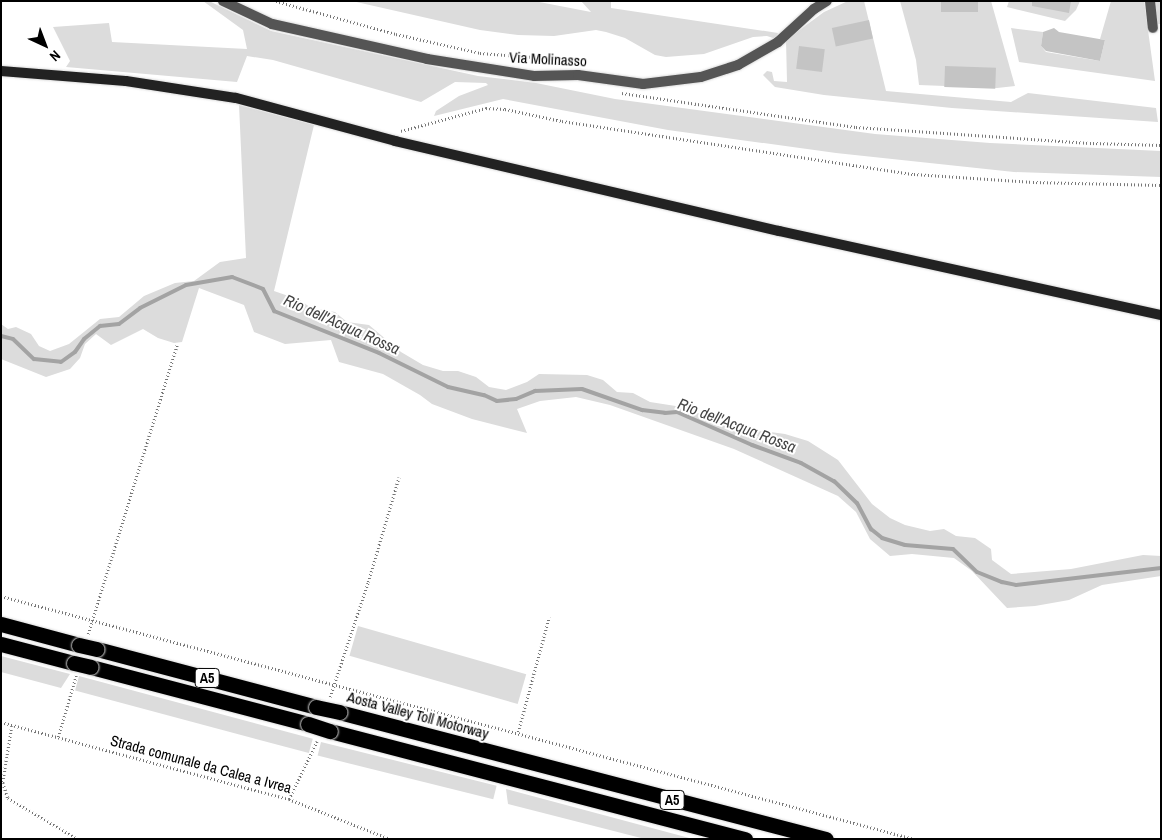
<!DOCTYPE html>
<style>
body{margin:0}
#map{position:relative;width:1162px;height:840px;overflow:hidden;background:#fff;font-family:"Archivo Narrow",sans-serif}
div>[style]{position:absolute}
.green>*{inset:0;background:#dcdcdc;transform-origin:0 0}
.stream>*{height:4px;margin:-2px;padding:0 2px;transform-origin:2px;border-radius:2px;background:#a3a3a3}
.building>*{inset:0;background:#c4c4c4;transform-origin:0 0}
.path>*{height:2.5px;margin-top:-1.25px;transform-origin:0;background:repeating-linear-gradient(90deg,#777 0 1px,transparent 0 3.5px)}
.roads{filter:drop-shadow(0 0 1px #dbdbdb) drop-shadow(0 0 1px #dbdbdb)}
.street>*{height:10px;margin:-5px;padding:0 5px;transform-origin:5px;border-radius:5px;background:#555}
.secondary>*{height:10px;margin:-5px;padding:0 5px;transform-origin:5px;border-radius:5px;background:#222}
.highway>*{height:15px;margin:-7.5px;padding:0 7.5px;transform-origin:7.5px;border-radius:7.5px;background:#000}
.bridges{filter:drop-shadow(0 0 1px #dbdbdb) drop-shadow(0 0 1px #dbdbdb)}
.highway-bridge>*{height:15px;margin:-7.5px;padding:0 7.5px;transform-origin:7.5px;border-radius:7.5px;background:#000}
span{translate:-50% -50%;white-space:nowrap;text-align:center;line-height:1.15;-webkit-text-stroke:4px #fff;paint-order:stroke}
.shield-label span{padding:1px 4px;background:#fff;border:1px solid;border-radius:4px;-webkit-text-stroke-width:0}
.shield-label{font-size:14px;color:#000;font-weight:700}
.street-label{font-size:15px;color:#000}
.water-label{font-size:16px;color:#444;font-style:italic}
.frame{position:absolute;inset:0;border:2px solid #000;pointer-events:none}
.north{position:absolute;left:20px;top:20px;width:50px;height:50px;-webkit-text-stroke:4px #fff;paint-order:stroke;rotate:137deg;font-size:14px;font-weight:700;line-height:20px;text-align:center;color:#000}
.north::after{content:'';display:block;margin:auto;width:18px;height:22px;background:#000;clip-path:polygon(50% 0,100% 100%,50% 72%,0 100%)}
</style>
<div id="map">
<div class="green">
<div style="clip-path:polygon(203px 1px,209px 1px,271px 31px,478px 76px,536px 83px,615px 99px,875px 134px,990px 143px,1161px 151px,1161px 177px,1014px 172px,836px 153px,668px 130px,503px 99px,434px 116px,436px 111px,459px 96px,488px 85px,486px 83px,455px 82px,421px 102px,273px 60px,247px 56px,237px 82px,66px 67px,70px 61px,53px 27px,109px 23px,112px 42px,247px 49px,243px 30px)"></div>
<div style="clip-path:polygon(352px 1px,534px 1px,591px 12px,581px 1px,611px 1px,611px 8px,778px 33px,776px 39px,767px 36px,753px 37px,704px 54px,666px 57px,655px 55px,625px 38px,606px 32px,596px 30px,554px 36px,518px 35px,480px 30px)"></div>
<div style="clip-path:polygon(848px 1px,864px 1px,886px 91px,1011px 102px,1028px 93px,1156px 108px,1158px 122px,952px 108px,824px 95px,775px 87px,763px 75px,767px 71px,772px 72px,774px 81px,787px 82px,786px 40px,824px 12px)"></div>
<div style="clip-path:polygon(900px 1px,991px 1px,1015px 86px,997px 88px,919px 85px,916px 60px)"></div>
<div style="clip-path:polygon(1009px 1px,1080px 1px,1076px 10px,1065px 21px,1007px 7px)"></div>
<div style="clip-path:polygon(1111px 1px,1144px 1px,1155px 81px,1019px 62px,1011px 28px,1043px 32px,1041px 46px,1046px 52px,1100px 61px,1105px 40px,1100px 39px)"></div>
<div style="clip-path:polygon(1152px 1px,1161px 1px,1161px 24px,1157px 24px)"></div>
<div style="clip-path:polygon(239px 105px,314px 125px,274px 291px,300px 300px,311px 308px,335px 312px,347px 322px,369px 325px,401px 352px,423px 365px,443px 371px,458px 371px,476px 377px,489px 387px,506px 390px,527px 382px,539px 374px,587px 375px,603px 380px,617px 392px,633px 393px,650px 402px,682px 407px,725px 423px,743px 433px,763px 431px,785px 434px,808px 441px,838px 460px,872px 504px,890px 518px,905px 525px,930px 531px,944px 529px,956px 536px,975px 538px,991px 549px,992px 560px,1011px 574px,1071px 569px,1143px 555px,1161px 556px,1161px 576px,1102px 585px,1069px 600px,1035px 606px,1007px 608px,972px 571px,954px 558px,912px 554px,890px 556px,870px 539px,856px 512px,838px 496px,734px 449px,610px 405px,576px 397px,540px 401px,517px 409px,527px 433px,472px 419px,432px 404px,420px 395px,383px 374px,339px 362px,331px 340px,285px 344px,254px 332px,244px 305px,199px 288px,182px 342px,174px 343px,158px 338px,143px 329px,111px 345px,96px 334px,85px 344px,80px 358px,70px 369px,46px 377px,1px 359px,1px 324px,8px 329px,16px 327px,31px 334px,39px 346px,50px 351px,69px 344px,100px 319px,119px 317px,144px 296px,175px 283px,194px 281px,220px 262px,246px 258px)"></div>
<div style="left:358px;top:626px;width:175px;height:31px;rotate:16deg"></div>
<div style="clip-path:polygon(1px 656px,70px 674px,61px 688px,1px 672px)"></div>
<div style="left:79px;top:676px;width:242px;height:15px;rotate:15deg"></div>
<div style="left:321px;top:742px;width:181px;height:14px;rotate:14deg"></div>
<div style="clip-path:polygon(506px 789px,693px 839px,645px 839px,508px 804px)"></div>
</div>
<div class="stream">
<div style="left:1px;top:336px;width:12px;rotate:14deg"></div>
<div style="left:13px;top:339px;width:29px;rotate:44deg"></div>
<div style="left:34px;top:359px;width:27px;rotate:6deg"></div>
<div style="left:61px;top:362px;width:17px;rotate:-36deg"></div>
<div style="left:75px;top:352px;width:16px;rotate:-55deg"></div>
<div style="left:84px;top:339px;width:21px;rotate:-39deg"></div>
<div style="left:100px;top:326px;width:19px;rotate:-6deg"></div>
<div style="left:119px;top:324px;width:26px;rotate:-37deg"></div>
<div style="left:140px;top:308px;width:51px;rotate:-26.6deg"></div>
<div style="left:186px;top:285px;width:47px;rotate:-9.9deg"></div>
<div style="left:232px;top:277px;width:33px;rotate:21deg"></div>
<div style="left:263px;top:289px;width:25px;rotate:63deg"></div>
<div style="left:274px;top:311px;width:113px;rotate:21.8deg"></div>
<div style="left:379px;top:353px;width:77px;rotate:26.2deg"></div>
<div style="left:448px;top:387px;width:37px;rotate:13deg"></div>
<div style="left:484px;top:395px;width:14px;rotate:25deg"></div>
<div style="left:497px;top:401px;width:19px;rotate:-6deg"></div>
<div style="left:516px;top:399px;width:21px;rotate:-23deg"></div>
<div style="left:535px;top:391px;width:47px;rotate:-2.4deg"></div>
<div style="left:582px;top:389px;width:64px;rotate:19.3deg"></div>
<div style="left:642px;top:410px;width:23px;rotate:7deg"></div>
<div style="left:665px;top:413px;width:12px;rotate:-5deg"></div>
<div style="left:677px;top:412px;width:82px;rotate:23.7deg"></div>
<div style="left:752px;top:445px;width:52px;rotate:20.2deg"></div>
<div style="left:801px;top:463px;width:38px;rotate:29deg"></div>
<div style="left:834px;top:481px;width:32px;rotate:44deg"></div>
<div style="left:857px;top:503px;width:30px;rotate:62deg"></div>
<div style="left:871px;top:529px;width:14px;rotate:39deg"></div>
<div style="left:882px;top:538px;width:24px;rotate:17deg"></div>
<div style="left:905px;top:545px;width:48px;rotate:4.8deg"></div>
<div style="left:953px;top:549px;width:33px;rotate:44deg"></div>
<div style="left:977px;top:572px;width:27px;rotate:22deg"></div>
<div style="left:1002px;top:582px;width:14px;rotate:12deg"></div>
<div style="left:1016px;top:585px;width:146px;rotate:-6.7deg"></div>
</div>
<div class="building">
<div style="left:941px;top:1px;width:37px;height:11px"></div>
<div style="clip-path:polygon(1032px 1px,1071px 1px,1069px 13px,1032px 6px)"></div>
<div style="left:869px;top:20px;width:19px;height:38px;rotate:78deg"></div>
<div style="clip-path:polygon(1054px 28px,1059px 32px,1105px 40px,1100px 61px,1046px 51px,1041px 46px,1043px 32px)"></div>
<div style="left:799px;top:46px;width:26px;height:23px;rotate:7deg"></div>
<div style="left:945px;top:66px;width:51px;height:21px;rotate:2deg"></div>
</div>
<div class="path">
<div style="left:276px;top:1px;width:124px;rotate:15.4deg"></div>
<div style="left:396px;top:34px;width:86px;rotate:12.7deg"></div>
<div style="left:480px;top:53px;width:53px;rotate:4.3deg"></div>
<div style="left:533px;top:57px;width:22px;rotate:8deg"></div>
<div style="left:555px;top:60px;width:8px;rotate:30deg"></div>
<div style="left:622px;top:93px;width:236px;rotate:8.3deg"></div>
<div style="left:856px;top:127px;width:238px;rotate:3.9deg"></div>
<div style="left:1093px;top:143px;width:68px;rotate:1.7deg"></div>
<div style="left:401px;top:131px;width:88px;rotate:-15.1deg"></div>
<div style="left:486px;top:108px;width:19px;rotate:3deg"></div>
<div style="left:505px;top:109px;width:58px;rotate:11.9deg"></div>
<div style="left:562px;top:121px;width:356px;rotate:8.6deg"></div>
<div style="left:914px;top:174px;width:119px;rotate:3.8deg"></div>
<div style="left:1033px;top:182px;width:128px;rotate:1.3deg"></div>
<div style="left:1px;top:596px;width:945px;rotate:14.9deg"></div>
<div style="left:88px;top:634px;width:303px;rotate:-72.9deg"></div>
<div style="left:330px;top:697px;width:121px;rotate:-71.7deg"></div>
<div style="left:368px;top:582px;width:109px;rotate:-73.6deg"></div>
<div style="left:1px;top:722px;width:298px;rotate:15deg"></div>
<div style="left:289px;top:799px;width:109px;rotate:21.6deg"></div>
<div style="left:12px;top:726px;width:58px;rotate:99deg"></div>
<div style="left:3px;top:783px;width:16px;rotate:72deg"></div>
<div style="left:8px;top:798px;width:81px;rotate:30.4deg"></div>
<div style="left:518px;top:732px;width:119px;rotate:-74.9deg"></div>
<div style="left:58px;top:737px;width:64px;rotate:-73.6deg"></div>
<div style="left:289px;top:799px;width:64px;rotate:-64.2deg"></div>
</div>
<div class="roads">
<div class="street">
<div style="left:223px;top:1px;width:54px;rotate:25.1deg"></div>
<div style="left:272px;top:24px;width:159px;rotate:12.7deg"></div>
<div style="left:427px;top:59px;width:108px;rotate:9deg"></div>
<div style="left:534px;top:76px;width:44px;rotate:-1.3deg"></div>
<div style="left:578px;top:75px;width:66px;rotate:7.9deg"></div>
<div style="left:643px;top:84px;width:58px;rotate:-6.9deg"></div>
<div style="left:701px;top:77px;width:39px;rotate:-18deg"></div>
<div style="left:738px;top:65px;width:46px;rotate:-29.9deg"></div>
<div style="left:778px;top:42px;width:49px;rotate:-42.5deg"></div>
<div style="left:814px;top:9px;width:15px;rotate:-32deg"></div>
<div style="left:1150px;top:1px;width:27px;rotate:84deg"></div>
</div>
<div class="secondary">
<div style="left:1px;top:71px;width:125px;rotate:4.6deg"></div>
<div style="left:126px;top:81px;width:111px;rotate:8.8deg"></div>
<div style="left:236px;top:98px;width:165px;rotate:15.1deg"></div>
<div style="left:395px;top:141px;width:394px;rotate:13.2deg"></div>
<div style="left:779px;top:231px;width:391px;rotate:12.4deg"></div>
</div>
<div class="highway">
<div style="left:1px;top:624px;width:81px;rotate:15.1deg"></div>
<div style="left:1px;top:644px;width:75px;rotate:14.6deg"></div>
<div style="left:97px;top:649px;width:227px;rotate:14.8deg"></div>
<div style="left:91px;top:667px;width:224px;rotate:14.7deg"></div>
<div style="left:339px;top:712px;width:503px;rotate:14.62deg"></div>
<div style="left:330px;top:731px;width:429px;rotate:14.6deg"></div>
</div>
</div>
<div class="bridges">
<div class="highway-bridge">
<div style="left:79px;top:645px;width:18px;rotate:13deg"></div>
<div style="left:74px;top:663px;width:17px;rotate:13deg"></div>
<div style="left:316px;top:707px;width:24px;rotate:12deg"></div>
<div style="left:308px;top:724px;width:23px;rotate:18deg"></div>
</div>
</div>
<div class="shield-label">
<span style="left:207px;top:678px">A5</span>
<span style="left:672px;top:800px">A5</span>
</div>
<div class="street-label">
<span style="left:548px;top:59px;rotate:3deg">Via Molinasso</span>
<span style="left:418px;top:715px;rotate:15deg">Aosta Valley Toll Motorway</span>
<span style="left:201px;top:764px;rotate:15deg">Strada comunale da Calea a Ivrea</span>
</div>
<div class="water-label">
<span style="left:342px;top:324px;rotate:24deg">Rio dell'Acqua Rossa</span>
<span style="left:737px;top:425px;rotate:21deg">Rio dell'Acqua Rossa</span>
</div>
<div class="frame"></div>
<div class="north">N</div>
</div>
